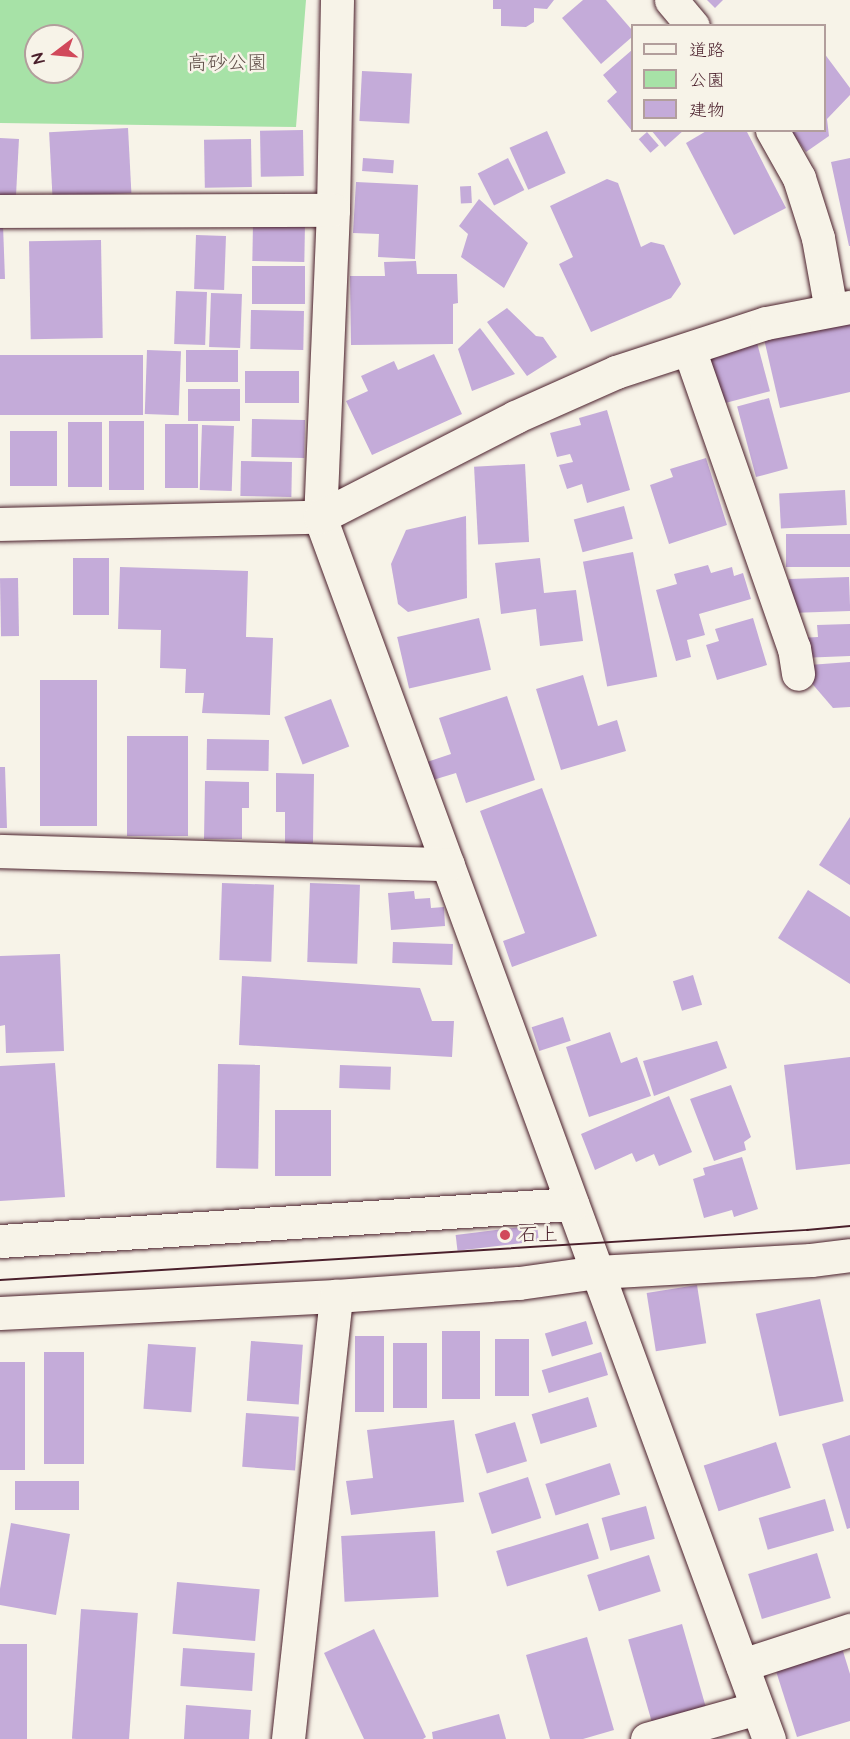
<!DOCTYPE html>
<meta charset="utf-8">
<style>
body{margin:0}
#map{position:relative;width:850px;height:1739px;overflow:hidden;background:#f7f3e8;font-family:"Architects Daughter","Klee One",sans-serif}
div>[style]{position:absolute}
.green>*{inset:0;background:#a7e2a7}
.building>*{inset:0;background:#c4abd9;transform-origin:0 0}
.roads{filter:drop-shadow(0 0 2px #4a1f2b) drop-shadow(0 0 2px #4a1f2b)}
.minor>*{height:33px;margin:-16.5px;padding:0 16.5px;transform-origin:16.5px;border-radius:16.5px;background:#f7f3e8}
.tram>*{height:1.5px;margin:-0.75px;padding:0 0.75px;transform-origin:0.75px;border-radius:0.75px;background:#4a1f2b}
.dots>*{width:16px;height:16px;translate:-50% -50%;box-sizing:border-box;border:3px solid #f7f3e8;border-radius:50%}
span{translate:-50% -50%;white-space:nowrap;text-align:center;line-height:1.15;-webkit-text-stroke:5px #f7f3e8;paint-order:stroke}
.park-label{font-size:20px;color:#61504a}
.poi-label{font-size:20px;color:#4a1f2b}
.left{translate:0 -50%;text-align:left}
.legend{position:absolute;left:631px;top:24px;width:195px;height:108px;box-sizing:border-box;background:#f7f3e8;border:2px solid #b29e9c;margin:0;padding:8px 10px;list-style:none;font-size:18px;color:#4a1f2b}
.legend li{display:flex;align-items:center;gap:12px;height:30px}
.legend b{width:30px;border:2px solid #b29e9c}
.north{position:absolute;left:24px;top:24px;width:60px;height:60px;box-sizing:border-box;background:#f7f3e8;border:2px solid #b29e9c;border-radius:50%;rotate:254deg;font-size:16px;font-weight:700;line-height:24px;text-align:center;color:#4a1f2b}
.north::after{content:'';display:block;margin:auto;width:21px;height:27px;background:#d1495b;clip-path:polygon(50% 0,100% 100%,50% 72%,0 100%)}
</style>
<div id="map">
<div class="green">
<div style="clip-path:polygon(evenodd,0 0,306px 0,296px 127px,0 123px,0 0,36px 36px,72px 36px,72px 72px,36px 72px,36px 36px)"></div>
</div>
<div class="building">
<div style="clip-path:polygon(493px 0,554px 0,547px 9px,534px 8px,534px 22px,526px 27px,501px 26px,501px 9px,493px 9px)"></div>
<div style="clip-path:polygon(583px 0,606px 0,632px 30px,632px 37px,601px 64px,562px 18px)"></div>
<div style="clip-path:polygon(707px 0,723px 0,715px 8px)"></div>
<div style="clip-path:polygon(632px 50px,632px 131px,607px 101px,617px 92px,603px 75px)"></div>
<div style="clip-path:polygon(824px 53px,850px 88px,850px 95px,827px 119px,829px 136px,806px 152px,790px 130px,824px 130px)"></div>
<div style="left:362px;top:71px;width:50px;height:50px;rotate:3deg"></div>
<div style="left:128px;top:128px;width:65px;height:79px;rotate:87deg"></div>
<div style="left:303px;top:130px;width:46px;height:43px;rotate:89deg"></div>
<div style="clip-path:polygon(651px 130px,684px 130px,665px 147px)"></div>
<div style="clip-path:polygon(708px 130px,746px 130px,786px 208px,734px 235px,686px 143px)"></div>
<div style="left:547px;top:131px;width:46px;height:41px;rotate:66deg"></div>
<div style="left:647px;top:132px;width:18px;height:11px;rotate:49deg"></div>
<div style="left:0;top:138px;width:19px;height:58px;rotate:3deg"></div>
<div style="left:251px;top:139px;width:48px;height:47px;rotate:89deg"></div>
<div style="left:363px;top:158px;width:31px;height:13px;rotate:4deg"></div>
<div style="left:508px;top:158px;width:36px;height:34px;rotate:63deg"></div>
<div style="clip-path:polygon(850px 158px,850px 246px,849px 246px,831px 162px)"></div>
<div style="clip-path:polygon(607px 179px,618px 183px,641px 247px,651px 242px,664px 245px,681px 284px,671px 298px,591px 332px,559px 264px,573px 257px,550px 206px)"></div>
<div style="clip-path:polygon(356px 182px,418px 185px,415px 259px,378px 257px,379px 234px,353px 233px)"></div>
<div style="left:471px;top:186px;width:17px;height:11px;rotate:87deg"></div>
<div style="clip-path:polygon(479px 199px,528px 243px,504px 288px,461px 257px,468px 234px,459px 226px)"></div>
<div style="left:253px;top:223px;width:52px;height:38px;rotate:1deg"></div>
<div style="clip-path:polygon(0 225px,3px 225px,5px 279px,0 279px)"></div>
<div style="left:196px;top:235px;width:30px;height:54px;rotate:2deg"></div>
<div style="left:101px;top:240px;width:98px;height:72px;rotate:89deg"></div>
<div style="clip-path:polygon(416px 261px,417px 274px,457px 274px,458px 303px,453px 304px,453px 344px,351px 345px,350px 276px,385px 276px,384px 262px)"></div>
<div style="left:252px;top:266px;width:53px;height:38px"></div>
<div style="left:176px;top:291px;width:31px;height:53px;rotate:2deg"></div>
<div style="left:211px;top:293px;width:31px;height:54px;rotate:2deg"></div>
<div style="clip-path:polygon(507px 308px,536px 336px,543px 337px,557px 357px,527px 376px,487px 322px)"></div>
<div style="left:251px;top:310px;width:53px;height:39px;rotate:1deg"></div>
<div style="clip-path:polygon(850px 319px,850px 392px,780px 408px,764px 339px)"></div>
<div style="clip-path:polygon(480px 328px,515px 374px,472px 391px,458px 349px)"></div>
<div style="left:756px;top:339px;width:54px;height:52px;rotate:75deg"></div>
<div style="left:147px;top:350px;width:34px;height:64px;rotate:2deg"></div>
<div style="left:186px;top:350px;width:52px;height:32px"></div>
<div style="clip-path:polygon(434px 354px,462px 414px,372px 455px,346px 401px,368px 391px,361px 376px,394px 361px,398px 370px)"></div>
<div style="left:0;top:355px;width:143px;height:60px"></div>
<div style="left:299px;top:371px;width:32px;height:54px;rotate:90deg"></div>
<div style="left:188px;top:389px;width:52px;height:32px"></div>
<div style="left:769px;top:398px;width:73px;height:33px;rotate:75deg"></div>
<div style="clip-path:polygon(607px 410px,630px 490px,587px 503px,582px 484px,567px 489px,559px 465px,573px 462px,570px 454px,557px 457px,550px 433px,581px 425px,579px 418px)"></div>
<div style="left:252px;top:419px;width:53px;height:38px;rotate:1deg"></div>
<div style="left:109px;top:421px;width:35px;height:69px"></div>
<div style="left:102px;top:422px;width:65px;height:34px;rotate:90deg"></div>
<div style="left:165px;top:424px;width:33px;height:64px"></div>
<div style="left:202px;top:425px;width:32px;height:65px;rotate:2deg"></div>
<div style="left:10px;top:431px;width:47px;height:55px"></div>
<div style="clip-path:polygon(706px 458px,727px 525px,669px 544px,650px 485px,673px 477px,670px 469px)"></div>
<div style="left:241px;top:461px;width:51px;height:35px;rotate:1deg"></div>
<div style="left:525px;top:464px;width:78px;height:51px;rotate:87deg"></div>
<div style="left:845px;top:490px;width:35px;height:66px;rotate:87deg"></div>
<div style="left:624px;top:506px;width:34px;height:52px;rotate:75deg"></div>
<div style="clip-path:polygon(466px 516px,467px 598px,408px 612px,398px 604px,391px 564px,406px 530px)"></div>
<div style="left:850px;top:534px;width:33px;height:64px;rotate:90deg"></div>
<div style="left:633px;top:552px;width:127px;height:51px;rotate:79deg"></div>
<div style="left:109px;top:558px;width:57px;height:36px;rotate:90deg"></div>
<div style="clip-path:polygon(540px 558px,544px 593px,576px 590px,583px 641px,540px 646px,536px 609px,501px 614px,495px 563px)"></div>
<div style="clip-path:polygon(708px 565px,711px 573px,732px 567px,734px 576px,743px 573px,751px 599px,699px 614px,705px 635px,687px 640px,691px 657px,676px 661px,656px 590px,677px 584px,674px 574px)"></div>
<div style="clip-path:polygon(120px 567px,248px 571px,246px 637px,273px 638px,270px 715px,202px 713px,204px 693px,185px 693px,186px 669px,160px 668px,161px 630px,118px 629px)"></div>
<div style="left:849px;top:577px;width:34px;height:60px;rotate:88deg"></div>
<div style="left:18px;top:578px;width:58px;height:18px;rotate:89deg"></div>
<div style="left:479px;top:618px;width:53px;height:84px;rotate:77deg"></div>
<div style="clip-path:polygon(753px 618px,767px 665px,717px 680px,706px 645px,719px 641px,715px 629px)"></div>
<div style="clip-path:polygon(850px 624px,850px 656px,800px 658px,800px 638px,818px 637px,817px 625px)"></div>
<div style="clip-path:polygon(850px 662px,850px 707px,833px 708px,809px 680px,809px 665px)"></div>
<div style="clip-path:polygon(583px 675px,598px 726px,617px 720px,626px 751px,561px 770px,536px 689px)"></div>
<div style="left:40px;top:680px;width:57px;height:146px"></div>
<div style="clip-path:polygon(507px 696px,535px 780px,466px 803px,456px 773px,433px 780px,427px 762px,451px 754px,439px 718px)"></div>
<div style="left:331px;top:699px;width:51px;height:50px;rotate:69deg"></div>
<div style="left:127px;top:736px;width:61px;height:100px"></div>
<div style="left:207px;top:739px;width:62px;height:31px;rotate:1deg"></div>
<div style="clip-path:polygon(0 767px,5px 767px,7px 828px,0 828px)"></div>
<div style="clip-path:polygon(276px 773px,314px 774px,313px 843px,285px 843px,285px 812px,276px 812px)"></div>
<div style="clip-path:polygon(205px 781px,249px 782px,249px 808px,242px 808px,242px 839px,204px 839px)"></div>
<div style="clip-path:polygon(542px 788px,597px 936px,512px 967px,503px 941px,525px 933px,480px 811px)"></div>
<div style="clip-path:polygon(850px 817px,850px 885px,819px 865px)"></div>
<div style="left:222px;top:883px;width:52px;height:77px;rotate:2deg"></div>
<div style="left:310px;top:883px;width:50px;height:79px;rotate:2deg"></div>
<div style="clip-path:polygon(808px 890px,850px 917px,850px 984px,778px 938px)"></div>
<div style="clip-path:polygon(414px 891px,415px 899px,430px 898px,431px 908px,444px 907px,445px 926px,391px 930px,388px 893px)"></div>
<div style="left:393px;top:942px;width:60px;height:21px;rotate:2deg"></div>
<div style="clip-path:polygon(60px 954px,64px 1051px,6px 1053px,5px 1025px,0 1026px,0 956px)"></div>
<div style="left:693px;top:975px;width:31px;height:21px;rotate:73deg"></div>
<div style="clip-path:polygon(242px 976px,420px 988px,432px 1021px,454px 1021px,452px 1057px,239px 1045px)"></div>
<div style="left:563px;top:1017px;width:25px;height:33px;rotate:72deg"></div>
<div style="clip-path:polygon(610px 1032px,621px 1063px,637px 1057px,651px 1096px,589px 1117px,566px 1047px)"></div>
<div style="clip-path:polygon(717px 1041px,727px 1068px,654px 1096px,643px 1061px)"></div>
<div style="clip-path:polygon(850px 1057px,850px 1164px,796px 1170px,784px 1065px)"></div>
<div style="clip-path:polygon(55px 1063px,65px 1197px,0 1201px,0 1066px)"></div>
<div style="left:218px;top:1064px;width:42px;height:104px;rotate:1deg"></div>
<div style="left:340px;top:1065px;width:51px;height:23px;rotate:2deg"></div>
<div style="clip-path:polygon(731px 1085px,751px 1137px,744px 1142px,746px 1150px,714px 1161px,690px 1099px)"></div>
<div style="clip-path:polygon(669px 1096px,692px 1152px,659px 1166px,654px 1154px,636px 1162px,632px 1153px,595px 1170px,581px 1134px)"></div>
<div style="left:275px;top:1110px;width:56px;height:66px"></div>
<div style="clip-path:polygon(742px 1157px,758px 1209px,734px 1217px,732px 1210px,704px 1218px,693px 1179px,705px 1175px,703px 1168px)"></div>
<div style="left:537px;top:1225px;width:16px;height:82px;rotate:83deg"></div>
<div style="left:697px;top:1285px;width:59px;height:51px;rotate:81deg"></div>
<div style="left:820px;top:1299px;width:105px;height:66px;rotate:77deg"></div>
<div style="left:586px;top:1321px;width:24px;height:43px;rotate:73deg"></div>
<div style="left:442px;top:1331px;width:38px;height:68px"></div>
<div style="left:355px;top:1336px;width:29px;height:76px"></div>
<div style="left:495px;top:1339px;width:34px;height:57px"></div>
<div style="left:251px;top:1341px;width:52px;height:60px;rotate:4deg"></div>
<div style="left:393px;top:1343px;width:34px;height:65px"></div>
<div style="left:148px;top:1344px;width:48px;height:65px;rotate:4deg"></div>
<div style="left:44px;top:1352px;width:40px;height:112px"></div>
<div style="left:601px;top:1352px;width:24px;height:62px;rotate:73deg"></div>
<div style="left:0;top:1362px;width:25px;height:108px"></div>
<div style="left:588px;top:1397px;width:31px;height:59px;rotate:73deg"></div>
<div style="left:246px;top:1413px;width:53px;height:54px;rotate:4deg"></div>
<div style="clip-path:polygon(454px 1420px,464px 1502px,351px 1515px,346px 1481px,373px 1478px,367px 1430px)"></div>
<div style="left:515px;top:1422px;width:41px;height:42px;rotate:73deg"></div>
<div style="clip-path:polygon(850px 1435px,850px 1528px,847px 1529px,822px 1444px)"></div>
<div style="left:776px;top:1442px;width:48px;height:76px;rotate:72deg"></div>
<div style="left:610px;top:1463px;width:33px;height:68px;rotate:72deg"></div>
<div style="left:528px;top:1477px;width:43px;height:52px;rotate:72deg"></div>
<div style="left:79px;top:1481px;width:29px;height:64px;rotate:90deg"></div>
<div style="left:825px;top:1499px;width:33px;height:69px;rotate:74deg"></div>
<div style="left:646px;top:1506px;width:34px;height:46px;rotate:75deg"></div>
<div style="clip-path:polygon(11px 1523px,70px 1534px,56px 1615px,0 1605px,0 1589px)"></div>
<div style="left:588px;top:1523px;width:37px;height:96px;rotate:73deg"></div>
<div style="left:435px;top:1531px;width:66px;height:94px;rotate:87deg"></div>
<div style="left:817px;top:1553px;width:47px;height:72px;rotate:73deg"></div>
<div style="left:649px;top:1555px;width:38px;height:65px;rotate:72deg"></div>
<div style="left:177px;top:1582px;width:83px;height:52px;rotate:5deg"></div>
<div style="left:81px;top:1609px;width:57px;height:130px;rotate:4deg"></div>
<div style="left:682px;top:1624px;width:90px;height:56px;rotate:74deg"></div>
<div style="clip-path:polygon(374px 1629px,426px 1737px,423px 1739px,364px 1739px,324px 1653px)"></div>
<div style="clip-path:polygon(587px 1637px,614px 1730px,583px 1739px,550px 1739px,526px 1655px)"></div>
<div style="left:0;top:1644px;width:27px;height:95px"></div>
<div style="left:183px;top:1648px;width:72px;height:38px;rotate:4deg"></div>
<div style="clip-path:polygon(842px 1648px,850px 1674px,850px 1721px,797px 1737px,775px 1668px)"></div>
<div style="clip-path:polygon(186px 1705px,251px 1710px,249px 1739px,184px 1739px)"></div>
<div style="clip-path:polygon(499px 1714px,506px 1739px,433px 1739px,432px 1732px)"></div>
</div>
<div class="roads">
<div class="minor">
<div style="left:337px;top:0;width:210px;rotate:91.1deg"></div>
<div style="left:333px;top:210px;width:307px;rotate:92.4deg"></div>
<div style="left:320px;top:517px;width:1302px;rotate:69.83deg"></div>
<div style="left:671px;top:0;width:34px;rotate:50deg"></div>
<div style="left:772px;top:130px;width:55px;rotate:60.6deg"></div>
<div style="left:799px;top:178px;width:63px;rotate:72.4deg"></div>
<div style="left:818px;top:238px;width:73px;rotate:79.8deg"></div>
<div style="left:0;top:211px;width:333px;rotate:-0.2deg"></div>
<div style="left:689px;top:349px;width:317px;rotate:70.7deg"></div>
<div style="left:794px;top:648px;width:26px;rotate:81deg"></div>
<div style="left:0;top:524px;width:320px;rotate:-1.3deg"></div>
<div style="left:320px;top:517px;width:219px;rotate:-27.1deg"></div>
<div style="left:515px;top:417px;width:111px;rotate:-24deg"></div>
<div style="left:616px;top:372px;width:158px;rotate:-18.1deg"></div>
<div style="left:766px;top:323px;width:86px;rotate:-10.8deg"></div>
<div style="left:0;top:851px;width:448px;rotate:1.7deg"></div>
<div style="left:0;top:1241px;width:573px;rotate:-3.7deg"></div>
<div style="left:0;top:1313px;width:336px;rotate:-2.9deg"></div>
<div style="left:336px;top:1296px;width:183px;rotate:-4.1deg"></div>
<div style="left:519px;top:1283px;width:79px;rotate:-8deg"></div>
<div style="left:597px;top:1272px;width:214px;rotate:-3.2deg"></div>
<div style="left:811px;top:1260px;width:39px;rotate:-7deg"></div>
<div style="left:742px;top:1665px;width:114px;rotate:-18deg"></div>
<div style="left:288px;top:1739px;width:446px;rotate:-83.8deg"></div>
<div style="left:647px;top:1739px;width:114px;rotate:-15.7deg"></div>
</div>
</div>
<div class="tram">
<div style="left:0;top:1280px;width:809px;rotate:-3.55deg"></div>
<div style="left:807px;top:1230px;width:43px;rotate:-5.3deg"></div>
</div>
<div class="dots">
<div style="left:505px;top:1235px;background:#d1495b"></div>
</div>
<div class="park-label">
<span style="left:227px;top:63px">高砂公園</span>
</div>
<div class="poi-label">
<span class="left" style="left:518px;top:1235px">石上</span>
</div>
<ul class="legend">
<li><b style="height:8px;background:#f7f3e8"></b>道路</li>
<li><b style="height:16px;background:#a7e2a7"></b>公園</li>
<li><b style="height:16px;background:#c4abd9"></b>建物</li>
</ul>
<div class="north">N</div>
</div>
